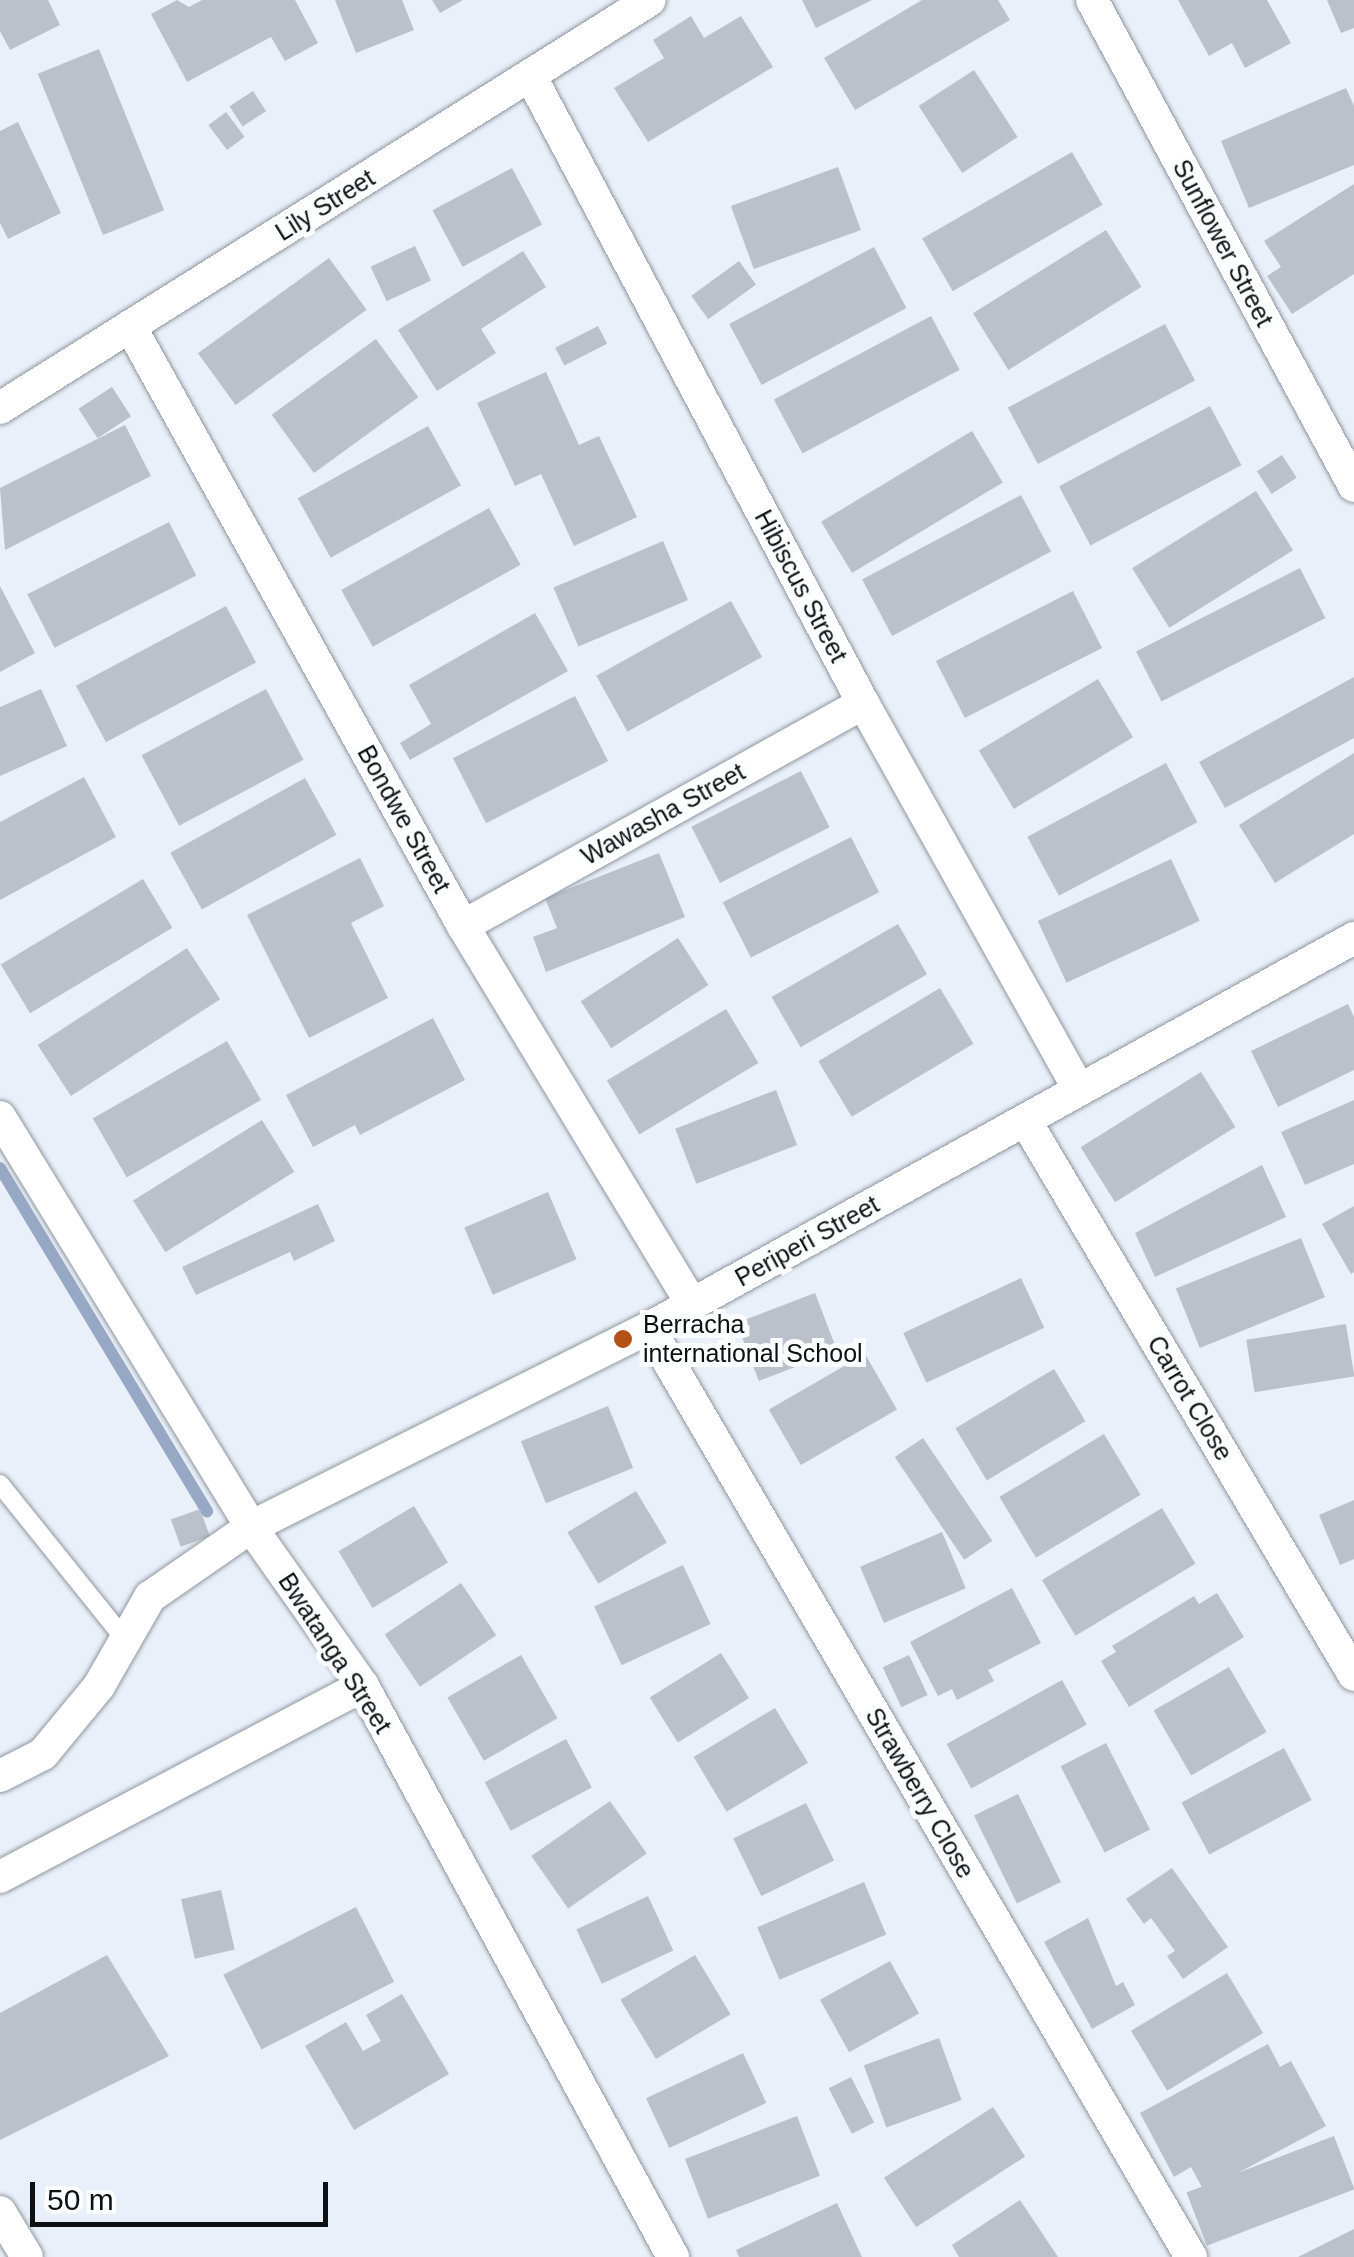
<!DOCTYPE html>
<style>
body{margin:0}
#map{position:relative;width:1354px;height:2257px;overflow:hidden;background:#e9f0fa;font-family:Arial,sans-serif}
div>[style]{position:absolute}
.stream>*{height:12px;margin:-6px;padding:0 6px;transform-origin:6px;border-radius:6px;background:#97a8c5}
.building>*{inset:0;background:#bbc1cb;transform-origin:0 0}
.roads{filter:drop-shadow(0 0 2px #90969f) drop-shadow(0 0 2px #90969f)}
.lane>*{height:18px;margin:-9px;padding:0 9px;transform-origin:9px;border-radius:9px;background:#fff}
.street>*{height:32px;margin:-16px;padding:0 16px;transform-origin:16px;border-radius:16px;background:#fff}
.dots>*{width:28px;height:28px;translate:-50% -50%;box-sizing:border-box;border:5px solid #fbfdff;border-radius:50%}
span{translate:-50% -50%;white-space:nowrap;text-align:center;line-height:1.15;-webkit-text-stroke:10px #fbfdff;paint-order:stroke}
.street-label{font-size:25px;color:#0e1014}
.poi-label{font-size:25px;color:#0e1014}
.left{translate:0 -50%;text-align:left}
.scale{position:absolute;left:30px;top:2182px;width:298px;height:45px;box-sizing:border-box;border:5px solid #0e1014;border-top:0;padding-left:12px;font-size:30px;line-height:35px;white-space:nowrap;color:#0e1014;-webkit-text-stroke:8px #fbfdff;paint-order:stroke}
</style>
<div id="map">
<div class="stream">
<div style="left:0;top:1168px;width:401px;rotate:58.9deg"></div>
</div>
<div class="building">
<div style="clip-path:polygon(0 0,48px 0,60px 25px,10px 50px,0 31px)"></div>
<div style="clip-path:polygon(177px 0,189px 7px,202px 0,295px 0,318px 43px,285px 61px,271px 37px,187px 82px,151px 14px)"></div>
<div style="clip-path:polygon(335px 0,402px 0,414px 30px,356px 53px)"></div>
<div style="clip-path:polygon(432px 0,463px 0,440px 13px)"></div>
<div style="clip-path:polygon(802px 0,872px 0,816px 28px)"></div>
<div style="clip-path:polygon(922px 0,998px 0,1010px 20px,855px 110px,824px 58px)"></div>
<div style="clip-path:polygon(1178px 0,1267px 0,1291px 43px,1245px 68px,1232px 43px,1209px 56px)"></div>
<div style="clip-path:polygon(1327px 0,1354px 0,1354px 28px,1341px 33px)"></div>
<div style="clip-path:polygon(691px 16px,704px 38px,741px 16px,773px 67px,648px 142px,614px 88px,664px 58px,653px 40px)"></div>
<div style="left:99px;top:49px;width:174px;height:66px;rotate:68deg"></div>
<div style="left:974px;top:70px;width:80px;height:66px;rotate:57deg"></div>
<div style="clip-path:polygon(1346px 88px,1354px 106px,1354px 165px,1249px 208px,1221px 141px)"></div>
<div style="left:253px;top:91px;width:24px;height:28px;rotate:57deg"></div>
<div style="left:226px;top:112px;width:31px;height:22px;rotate:53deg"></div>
<div style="clip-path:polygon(18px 122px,61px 213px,8px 239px,0 223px,0 131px)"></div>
<div style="left:1072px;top:152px;width:61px;height:173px;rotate:60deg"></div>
<div style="left:838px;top:167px;width:67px;height:114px;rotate:70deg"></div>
<div style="left:512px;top:168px;width:64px;height:90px;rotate:62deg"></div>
<div style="clip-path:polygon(1354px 184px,1354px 274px,1292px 314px,1267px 276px,1281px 267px,1264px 241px)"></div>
<div style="left:1106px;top:230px;width:67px;height:157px;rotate:58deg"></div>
<div style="left:415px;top:246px;width:38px;height:49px;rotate:65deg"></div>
<div style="left:874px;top:247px;width:69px;height:164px;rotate:62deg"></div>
<div style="clip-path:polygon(523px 251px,546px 287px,481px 329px,496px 353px,437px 391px,398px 330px)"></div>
<div style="left:329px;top:258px;width:64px;height:162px;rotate:54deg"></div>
<div style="left:739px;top:261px;width:29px;height:59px;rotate:54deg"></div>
<div style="left:931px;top:316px;width:61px;height:178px;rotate:62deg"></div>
<div style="left:1165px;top:324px;width:64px;height:178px;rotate:62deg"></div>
<div style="left:598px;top:326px;width:20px;height:48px;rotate:63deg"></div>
<div style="left:376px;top:339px;width:72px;height:129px;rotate:54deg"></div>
<div style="clip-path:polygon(546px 372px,579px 445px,599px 436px,637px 517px,574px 546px,541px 474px,515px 486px,477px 403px)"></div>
<div style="left:112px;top:387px;width:35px;height:40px;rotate:57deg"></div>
<div style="left:1210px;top:406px;width:67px;height:171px;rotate:62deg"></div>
<div style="clip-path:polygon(125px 425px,151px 476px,5px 550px,0 488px)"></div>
<div style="left:428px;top:426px;width:68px;height:149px;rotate:61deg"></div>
<div style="left:972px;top:431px;width:60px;height:176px;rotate:59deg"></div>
<div style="left:1282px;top:455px;width:27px;height:30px;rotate:57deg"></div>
<div style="left:1256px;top:491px;width:70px;height:146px;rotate:58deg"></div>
<div style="left:1021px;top:495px;width:64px;height:180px;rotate:62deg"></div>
<div style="left:489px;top:508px;width:65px;height:169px;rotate:61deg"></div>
<div style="left:169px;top:522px;width:60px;height:159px;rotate:63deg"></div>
<div style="left:663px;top:541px;width:64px;height:119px;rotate:67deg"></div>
<div style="left:1300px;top:568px;width:56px;height:184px;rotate:63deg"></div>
<div style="clip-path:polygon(0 586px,35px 653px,0 672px)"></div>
<div style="left:1073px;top:591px;width:64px;height:154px;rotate:63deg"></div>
<div style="left:731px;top:601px;width:64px;height:154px;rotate:61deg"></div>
<div style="left:226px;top:606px;width:64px;height:170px;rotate:62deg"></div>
<div style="clip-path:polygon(535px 613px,568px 671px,410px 760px,400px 743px,431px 724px,409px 685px)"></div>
<div style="clip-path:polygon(1354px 677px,1354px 738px,1225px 808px,1199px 762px)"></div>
<div style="left:1098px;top:679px;width:68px;height:139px;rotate:59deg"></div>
<div style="clip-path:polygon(41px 689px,67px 746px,0 776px,0 707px)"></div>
<div style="left:266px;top:689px;width:80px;height:141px;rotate:62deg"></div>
<div style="left:575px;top:696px;width:73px;height:137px;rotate:63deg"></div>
<div style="clip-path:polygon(1354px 753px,1354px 834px,1275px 883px,1239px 825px)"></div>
<div style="left:1166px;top:763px;width:67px;height:157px;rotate:62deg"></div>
<div style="left:801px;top:771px;width:63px;height:123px;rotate:63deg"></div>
<div style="clip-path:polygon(84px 777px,116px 837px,0 900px,0 822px)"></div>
<div style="left:305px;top:778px;width:65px;height:154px;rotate:61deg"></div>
<div style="left:851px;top:837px;width:62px;height:144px;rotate:63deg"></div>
<div style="clip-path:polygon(659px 853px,685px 917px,546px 972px,533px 937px,557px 928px,545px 898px)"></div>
<div style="clip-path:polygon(360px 858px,384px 906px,351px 923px,388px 998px,309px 1038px,247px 915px)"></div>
<div style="left:1171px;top:859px;width:68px;height:147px;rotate:65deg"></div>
<div style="left:143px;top:879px;width:57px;height:166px;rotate:59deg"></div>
<div style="left:898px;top:924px;width:58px;height:146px;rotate:60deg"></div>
<div style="left:678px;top:938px;width:56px;height:116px;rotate:57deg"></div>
<div style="left:187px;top:948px;width:61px;height:178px;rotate:57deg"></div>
<div style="left:940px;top:988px;width:65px;height:142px;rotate:59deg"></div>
<div style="clip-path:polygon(1348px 1004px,1354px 1017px,1354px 1070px,1278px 1107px,1251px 1051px)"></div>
<div style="left:726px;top:1009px;width:63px;height:139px;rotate:59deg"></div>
<div style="clip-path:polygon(433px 1018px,465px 1080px,360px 1135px,355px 1125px,313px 1147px,286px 1095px)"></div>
<div style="left:227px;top:1041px;width:68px;height:155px;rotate:60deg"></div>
<div style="left:1201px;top:1072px;width:65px;height:142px;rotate:58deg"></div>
<div style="left:776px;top:1090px;width:59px;height:108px;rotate:69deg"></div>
<div style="clip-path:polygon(1354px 1100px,1354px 1164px,1305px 1185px,1281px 1132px)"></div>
<div style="left:262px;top:1120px;width:61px;height:152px;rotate:58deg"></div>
<div style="clip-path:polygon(1262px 1165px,1286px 1217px,1155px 1277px,1135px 1233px)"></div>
<div style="left:548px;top:1192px;width:73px;height:91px;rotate:67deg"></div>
<div style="clip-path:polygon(318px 1204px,335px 1241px,294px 1261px,290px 1252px,196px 1295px,182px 1267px)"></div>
<div style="clip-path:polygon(1354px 1206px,1354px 1272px,1351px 1274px,1322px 1224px)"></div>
<div style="left:1301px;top:1238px;width:64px;height:135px;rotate:68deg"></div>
<div style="left:1021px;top:1278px;width:55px;height:130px;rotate:65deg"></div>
<div style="left:815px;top:1293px;width:62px;height:84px;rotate:69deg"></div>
<div style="left:1346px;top:1324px;width:53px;height:101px;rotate:81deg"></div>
<div style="left:865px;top:1354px;width:64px;height:111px;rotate:60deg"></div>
<div style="left:1054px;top:1369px;width:61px;height:115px;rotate:59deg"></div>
<div style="left:608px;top:1406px;width:67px;height:94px;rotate:68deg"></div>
<div style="left:1104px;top:1434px;width:71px;height:122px;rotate:59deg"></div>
<div style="left:923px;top:1438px;width:124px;height:34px;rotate:56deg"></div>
<div style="left:636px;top:1491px;width:60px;height:80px;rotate:59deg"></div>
<div style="clip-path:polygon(1354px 1500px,1354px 1559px,1340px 1565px,1319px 1515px)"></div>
<div style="left:414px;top:1506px;width:66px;height:88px;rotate:59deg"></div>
<div style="left:1162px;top:1508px;width:65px;height:140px;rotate:59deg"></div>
<div style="left:200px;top:1509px;width:29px;height:31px;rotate:70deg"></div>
<div style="left:942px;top:1532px;width:61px;height:89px;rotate:67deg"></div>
<div style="left:683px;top:1565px;width:65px;height:98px;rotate:65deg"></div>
<div style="left:461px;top:1583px;width:63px;height:92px;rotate:56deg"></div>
<div style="clip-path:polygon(1012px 1588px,1041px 1643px,988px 1670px,994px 1681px,957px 1700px,952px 1689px,938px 1696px,910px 1642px)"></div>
<div style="clip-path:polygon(1217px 1593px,1244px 1637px,1129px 1707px,1101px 1661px,1116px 1652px,1112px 1646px,1194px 1596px,1199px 1604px)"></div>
<div style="left:721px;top:1653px;width:53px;height:84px;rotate:58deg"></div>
<div style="left:521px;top:1655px;width:73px;height:85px;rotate:60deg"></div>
<div style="left:909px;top:1655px;width:44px;height:29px;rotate:65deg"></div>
<div style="left:1229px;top:1667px;width:75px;height:87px;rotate:60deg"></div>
<div style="left:1062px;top:1680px;width:51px;height:132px;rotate:61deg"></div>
<div style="left:775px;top:1708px;width:64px;height:95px;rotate:59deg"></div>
<div style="left:566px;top:1739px;width:55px;height:92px;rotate:62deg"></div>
<div style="left:1106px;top:1743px;width:97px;height:51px;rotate:63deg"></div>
<div style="left:1284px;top:1748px;width:59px;height:116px;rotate:62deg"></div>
<div style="left:1018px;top:1794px;width:98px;height:49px;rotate:64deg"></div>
<div style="left:610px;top:1801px;width:64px;height:96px;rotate:55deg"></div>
<div style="left:806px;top:1803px;width:64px;height:81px;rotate:64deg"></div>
<div style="clip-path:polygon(1172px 1868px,1228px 1947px,1183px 1979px,1167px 1956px,1175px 1951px,1151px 1918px,1144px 1924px,1126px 1899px)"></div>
<div style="left:864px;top:1882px;width:57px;height:116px;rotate:67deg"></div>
<div style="left:221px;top:1890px;width:61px;height:41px;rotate:77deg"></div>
<div style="left:648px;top:1896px;width:60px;height:79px;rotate:65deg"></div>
<div style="left:356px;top:1907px;width:84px;height:149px;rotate:63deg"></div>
<div style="clip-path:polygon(1088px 1918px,1116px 1986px,1123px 1982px,1135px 2005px,1092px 2029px,1044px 1942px)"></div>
<div style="clip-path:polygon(107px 1955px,169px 2056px,0 2140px,0 2013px)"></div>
<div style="left:695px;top:1955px;width:69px;height:87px;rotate:59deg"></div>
<div style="left:890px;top:1961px;width:60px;height:80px;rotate:61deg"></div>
<div style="left:1227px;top:1973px;width:70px;height:112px;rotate:59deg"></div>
<div style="clip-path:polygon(402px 1994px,449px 2074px,354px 2130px,305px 2046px,346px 2022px,363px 2051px,381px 2041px,366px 2015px)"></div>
<div style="left:939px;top:2038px;width:66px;height:80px;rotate:70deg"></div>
<div style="clip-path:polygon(1268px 2044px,1280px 2067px,1291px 2061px,1326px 2126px,1204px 2191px,1191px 2167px,1174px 2177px,1140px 2113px)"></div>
<div style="left:743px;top:2053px;width:55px;height:107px;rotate:65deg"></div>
<div style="left:851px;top:2077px;width:51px;height:25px;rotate:63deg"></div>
<div style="left:993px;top:2107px;width:59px;height:130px;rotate:57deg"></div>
<div style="left:797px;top:2116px;width:64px;height:120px;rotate:69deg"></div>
<div style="left:1334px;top:2136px;width:57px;height:158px;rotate:69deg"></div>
<div style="clip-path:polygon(1020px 2200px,1058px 2257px,959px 2257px,952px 2245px)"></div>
<div style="clip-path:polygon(837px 2203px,862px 2257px,739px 2257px,736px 2250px)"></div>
<div style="clip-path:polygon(1354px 2229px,1354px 2257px,1298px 2257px)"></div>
</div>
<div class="roads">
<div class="lane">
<div style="left:0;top:1484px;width:196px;rotate:51.2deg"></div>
</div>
<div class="street">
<div style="left:1092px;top:0;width:552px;rotate:61.67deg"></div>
<div style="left:531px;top:77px;width:709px;rotate:62.06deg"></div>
<div style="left:863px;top:703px;width:443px;rotate:60.8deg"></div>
<div style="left:130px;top:326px;width:686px;rotate:60.97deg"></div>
<div style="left:463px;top:926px;width:442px;rotate:58.8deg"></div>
<div style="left:0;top:408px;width:767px;rotate:-32.12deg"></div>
<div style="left:463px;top:926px;width:458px;rotate:-29.1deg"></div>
<div style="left:0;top:1117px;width:481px;rotate:58.5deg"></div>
<div style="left:251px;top:1527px;width:194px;rotate:54.8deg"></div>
<div style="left:363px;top:1686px;width:650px;rotate:61.5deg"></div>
<div style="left:1025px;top:1120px;width:645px;rotate:59.34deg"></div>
<div style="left:649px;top:1328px;width:1076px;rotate:59.74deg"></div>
<div style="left:0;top:1776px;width:48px;rotate:-27.1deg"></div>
<div style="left:43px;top:1754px;width:88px;rotate:-50.5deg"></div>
<div style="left:99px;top:1686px;width:103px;rotate:-60.2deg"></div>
<div style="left:150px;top:1597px;width:123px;rotate:-34.7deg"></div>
<div style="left:251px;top:1527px;width:445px;rotate:-26.6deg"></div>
<div style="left:649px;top:1328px;width:806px;rotate:-28.95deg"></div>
<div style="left:0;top:1877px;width:410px;rotate:-27.8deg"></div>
<div style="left:0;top:2212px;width:52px;rotate:59deg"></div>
</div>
</div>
<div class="dots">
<div style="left:623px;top:1339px;background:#b35016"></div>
</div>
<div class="street-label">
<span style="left:325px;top:205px;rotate:-32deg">Lily Street</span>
<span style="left:1223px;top:243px;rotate:62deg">Sunflower Street</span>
<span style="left:801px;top:586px;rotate:62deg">Hibiscus Street</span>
<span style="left:663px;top:814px;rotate:-29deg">Wawasha Street</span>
<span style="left:404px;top:819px;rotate:61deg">Bondwe Street</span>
<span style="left:807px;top:1241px;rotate:-29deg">Periperi Street</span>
<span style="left:1190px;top:1398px;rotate:59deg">Carrot Close</span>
<span style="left:335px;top:1653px;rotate:57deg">Bwatanga Street</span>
<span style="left:920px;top:1793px;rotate:60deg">Strawberry Close</span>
</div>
<div class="poi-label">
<span class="left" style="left:643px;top:1339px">Berracha<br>international School</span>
</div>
<div class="scale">50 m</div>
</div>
